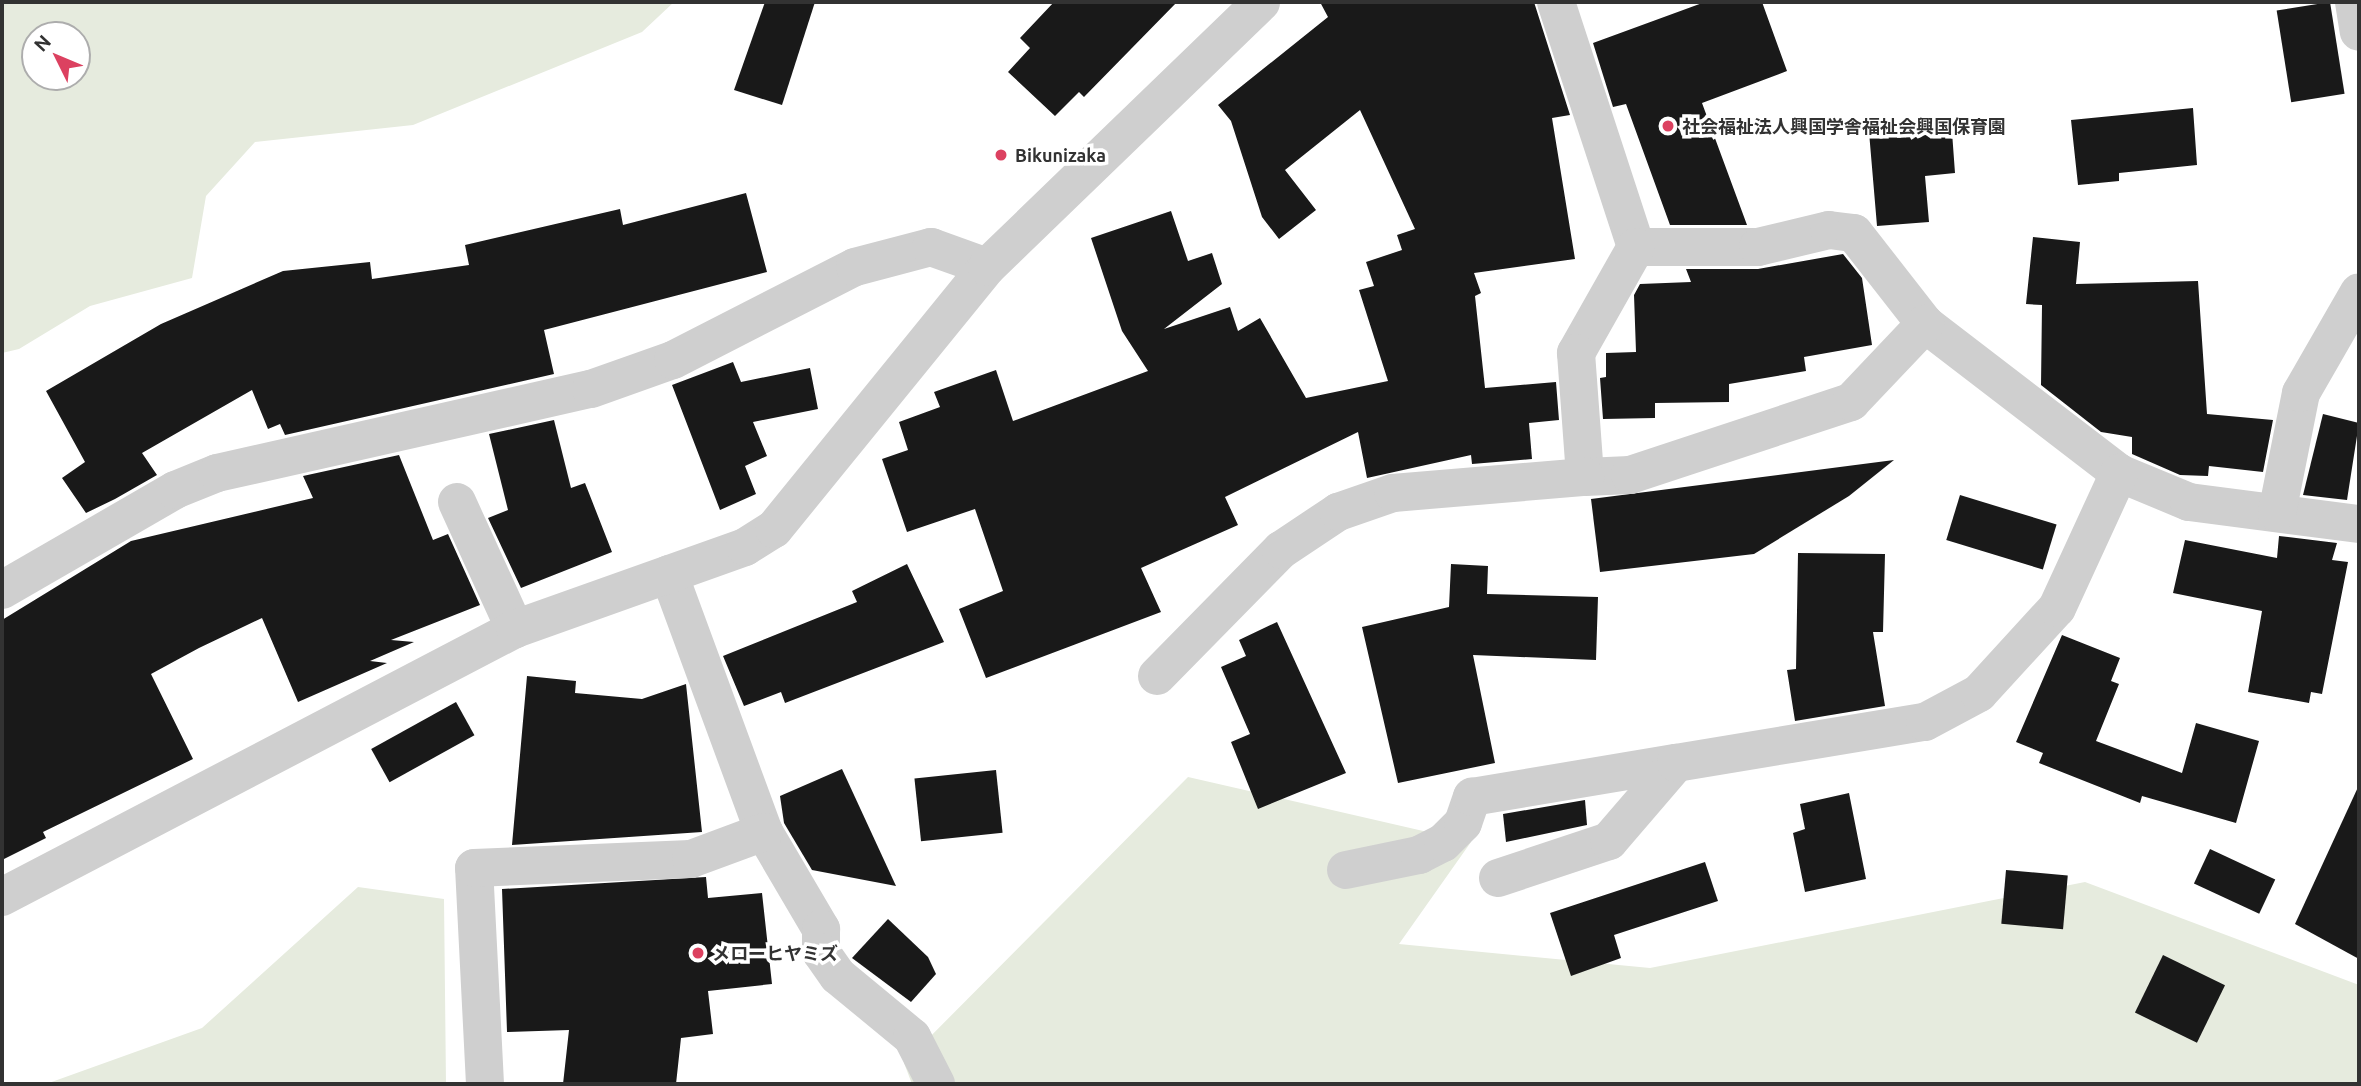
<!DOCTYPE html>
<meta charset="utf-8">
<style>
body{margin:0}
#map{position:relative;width:2361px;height:1086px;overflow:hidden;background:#fff;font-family:Ubuntu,"Noto Sans JP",sans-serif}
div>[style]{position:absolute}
.green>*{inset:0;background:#e6ebde}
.building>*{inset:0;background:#191919;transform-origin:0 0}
.minor>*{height:38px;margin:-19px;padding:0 19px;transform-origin:19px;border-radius:19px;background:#cfcfcf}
.dots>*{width:19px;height:19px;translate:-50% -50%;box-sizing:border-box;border:4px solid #fff;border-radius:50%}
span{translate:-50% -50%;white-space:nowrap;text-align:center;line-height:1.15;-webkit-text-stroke:7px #fff;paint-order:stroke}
.poi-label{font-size:18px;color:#323232;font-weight:700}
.left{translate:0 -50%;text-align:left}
.frame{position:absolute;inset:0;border:4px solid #323232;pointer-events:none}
.north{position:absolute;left:21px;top:21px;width:70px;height:70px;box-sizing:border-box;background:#fff;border:2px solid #adadad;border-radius:50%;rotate:313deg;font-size:19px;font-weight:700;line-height:28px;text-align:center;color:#323232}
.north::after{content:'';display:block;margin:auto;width:24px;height:32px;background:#dc4160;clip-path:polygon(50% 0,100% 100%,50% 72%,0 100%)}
</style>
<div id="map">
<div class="green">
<div style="clip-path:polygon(evenodd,2px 2px,674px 2px,642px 32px,413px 125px,255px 142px,206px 196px,192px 278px,90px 306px,19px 349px,2px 353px,2px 2px,35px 35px,77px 35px,77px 77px,35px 77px,35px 35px)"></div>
<div style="clip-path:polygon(1188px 777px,1471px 842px,1399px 944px,1650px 968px,2085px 882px,2359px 985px,2359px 1084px,912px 1084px,904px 1063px)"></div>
<div style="clip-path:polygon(358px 887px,444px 899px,446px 1084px,46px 1084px,202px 1028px)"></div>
</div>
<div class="building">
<div style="clip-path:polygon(765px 2px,815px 2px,782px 105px,734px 90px)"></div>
<div style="clip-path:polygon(1054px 2px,1177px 2px,1084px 97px,1079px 92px,1055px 116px,1008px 72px,1030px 48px,1020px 38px)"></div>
<div style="clip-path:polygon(1320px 2px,1534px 2px,1570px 115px,1552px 118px,1575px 259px,1474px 273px,1481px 293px,1475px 296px,1485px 388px,1556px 382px,1559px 420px,1529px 423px,1532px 459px,1472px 464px,1471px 455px,1367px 478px,1358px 432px,1225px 497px,1238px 525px,1141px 568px,1161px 612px,986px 678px,959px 609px,1003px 591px,975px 509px,907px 532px,882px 459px,908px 450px,899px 422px,940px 407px,934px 392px,996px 370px,1013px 421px,1148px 371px,1122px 331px,1091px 238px,1171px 211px,1188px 261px,1212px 253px,1222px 284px,1164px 329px,1230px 307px,1238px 331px,1260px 318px,1306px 398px,1388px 381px,1359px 290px,1374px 286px,1366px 262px,1402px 250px,1397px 235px,1415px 229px,1360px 110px,1285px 170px,1316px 210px,1279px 239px,1262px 217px,1231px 121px,1218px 105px,1328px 17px)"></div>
<div style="clip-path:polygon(1705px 2px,1762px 2px,1787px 71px,1702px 103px,1747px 225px,1670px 225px,1626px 104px,1613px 107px,1593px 43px)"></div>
<div style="left:2330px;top:2px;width:93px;height:54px;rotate:81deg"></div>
<div style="clip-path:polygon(2193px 108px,2197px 165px,2119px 173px,2119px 181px,2078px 185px,2071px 120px)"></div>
<div style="clip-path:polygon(1912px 129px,1913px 136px,1952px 132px,1955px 173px,1925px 176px,1929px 222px,1877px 226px,1869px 132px)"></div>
<div style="clip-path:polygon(746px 193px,767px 272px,544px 330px,554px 374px,285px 435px,280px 424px,268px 429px,252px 390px,142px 453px,157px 475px,115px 499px,86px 513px,62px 478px,85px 462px,46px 391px,161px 324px,283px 271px,370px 262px,372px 279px,469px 265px,465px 245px,620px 209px,623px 225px)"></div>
<div style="clip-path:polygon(2033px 237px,2080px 242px,2076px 284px,2198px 281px,2207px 414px,2273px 420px,2263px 472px,2209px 466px,2208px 476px,2180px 475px,2132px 454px,2132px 437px,2101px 432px,2041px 385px,2042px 305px,2026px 304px)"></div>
<div style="clip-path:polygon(1843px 254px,1862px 278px,1872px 345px,1804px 357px,1806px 371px,1729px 384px,1729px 402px,1655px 403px,1655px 418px,1603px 419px,1600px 378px,1606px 377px,1606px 353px,1636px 352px,1634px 295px,1640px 284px,1691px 282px,1686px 269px,1758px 269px)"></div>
<div style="clip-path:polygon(733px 362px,741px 382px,810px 368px,818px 409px,753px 422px,767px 456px,745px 466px,756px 494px,720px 510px,672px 385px)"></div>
<div style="clip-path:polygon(2323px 414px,2359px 423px,2347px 500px,2303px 495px)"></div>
<div style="clip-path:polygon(554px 420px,571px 488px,585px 483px,612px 552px,521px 588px,488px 518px,508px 510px,489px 434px)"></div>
<div style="clip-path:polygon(399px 455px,433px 540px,448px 534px,480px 605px,391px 640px,414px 642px,370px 661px,387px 663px,298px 702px,262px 618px,199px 648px,151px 674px,193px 759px,43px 832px,46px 838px,2px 860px,2px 620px,131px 541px,313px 498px,303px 476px)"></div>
<div style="clip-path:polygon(1894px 460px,1849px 496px,1754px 554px,1600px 572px,1591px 499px)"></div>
<div style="left:1960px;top:495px;width:101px;height:47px;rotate:17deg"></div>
<div style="clip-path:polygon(2279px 536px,2337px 543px,2332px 560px,2348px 562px,2322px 694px,2311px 692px,2309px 703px,2248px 692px,2262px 611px,2173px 593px,2185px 540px,2277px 558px)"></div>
<div style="clip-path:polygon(1798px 553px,1885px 554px,1883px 632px,1873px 632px,1885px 706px,1795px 721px,1787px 670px,1796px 669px)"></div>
<div style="clip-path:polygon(907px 564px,944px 642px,785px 703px,781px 692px,744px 706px,723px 656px,857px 602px,852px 591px)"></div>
<div style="clip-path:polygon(1451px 564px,1488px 566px,1487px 594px,1598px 597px,1596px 660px,1473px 655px,1495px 763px,1398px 783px,1362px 627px,1449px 607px)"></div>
<div style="clip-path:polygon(1277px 622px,1346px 773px,1258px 809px,1231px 742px,1250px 734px,1221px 667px,1246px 656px,1239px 640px)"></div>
<div style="clip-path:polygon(2062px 635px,2120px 658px,2111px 681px,2119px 684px,2096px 741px,2182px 773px,2196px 723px,2259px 741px,2236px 823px,2142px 796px,2140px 803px,2039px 763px,2043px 753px,2016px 742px)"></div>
<div style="clip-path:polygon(527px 676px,576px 681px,575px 693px,642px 699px,686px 684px,702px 832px,512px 845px)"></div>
<div style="left:456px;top:702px;width:38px;height:97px;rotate:61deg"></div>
<div style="clip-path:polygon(842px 769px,896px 886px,812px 870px,784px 823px,780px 796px)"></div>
<div style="left:996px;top:770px;width:63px;height:82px;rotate:84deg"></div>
<div style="clip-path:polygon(2359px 785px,2359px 959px,2295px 924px)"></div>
<div style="clip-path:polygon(1849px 793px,1866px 879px,1805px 892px,1793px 833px,1805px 829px,1800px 804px)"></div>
<div style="clip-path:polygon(1585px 800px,1587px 825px,1506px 842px,1503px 814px)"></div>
<div style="left:2210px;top:849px;width:72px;height:38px;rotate:25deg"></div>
<div style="clip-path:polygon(1705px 862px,1718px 901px,1614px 935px,1621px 958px,1571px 976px,1550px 913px)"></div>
<div style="left:2006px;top:870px;width:62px;height:54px;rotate:5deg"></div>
<div style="clip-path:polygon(706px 877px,708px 898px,762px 893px,772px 984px,708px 991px,713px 1034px,681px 1038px,676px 1084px,563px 1084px,569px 1030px,507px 1032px,502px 889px)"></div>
<div style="clip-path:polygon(888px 919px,928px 957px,936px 974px,911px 1002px,852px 958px)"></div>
<div style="left:2163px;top:955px;width:69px;height:64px;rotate:26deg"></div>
</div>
<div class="minor">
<div style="left:1556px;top:2px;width:258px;rotate:71.9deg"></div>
<div style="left:1636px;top:247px;width:122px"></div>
<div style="left:1758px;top:247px;width:73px;rotate:-13.5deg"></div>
<div style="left:1829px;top:230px;width:25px;rotate:7deg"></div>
<div style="left:1854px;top:233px;width:115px;rotate:52deg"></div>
<div style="left:1925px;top:324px;width:245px;rotate:37.5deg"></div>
<div style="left:2119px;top:473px;width:76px;rotate:22.5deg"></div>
<div style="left:2189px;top:502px;width:171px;rotate:7.4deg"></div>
<div style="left:2354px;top:2px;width:30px;rotate:81deg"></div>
<div style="left:1636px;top:247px;width:122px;rotate:119.5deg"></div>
<div style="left:1576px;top:353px;width:124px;rotate:85.8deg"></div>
<div style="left:1585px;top:477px;width:45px;rotate:-2.5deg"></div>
<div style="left:1630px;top:475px;width:233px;rotate:-18.3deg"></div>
<div style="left:1851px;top:402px;width:108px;rotate:-46.5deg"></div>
<div style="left:457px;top:502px;width:140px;rotate:65.5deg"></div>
<div style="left:2277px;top:513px;width:122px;rotate:-78.7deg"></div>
<div style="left:2301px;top:393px;width:116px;rotate:-60.1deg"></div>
<div style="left:669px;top:574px;width:275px;rotate:69.8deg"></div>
<div style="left:764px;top:832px;width:113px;rotate:59.6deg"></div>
<div style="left:821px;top:929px;width:23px;rotate:90deg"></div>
<div style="left:821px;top:952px;width:29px;rotate:55deg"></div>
<div style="left:838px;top:976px;width:96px;rotate:39.5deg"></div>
<div style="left:912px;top:1037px;width:53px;rotate:62.9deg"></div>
<div style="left:2px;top:590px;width:200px;rotate:-30deg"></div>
<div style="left:175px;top:490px;width:45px;rotate:-22deg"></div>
<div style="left:217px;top:473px;width:383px;rotate:-12.7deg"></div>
<div style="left:591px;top:389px;width:87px;rotate:-19.5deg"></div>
<div style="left:673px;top:360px;width:204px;rotate:-27.1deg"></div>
<div style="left:855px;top:267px;width:79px;rotate:-14.7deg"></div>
<div style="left:931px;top:247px;width:59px;rotate:19.7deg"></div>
<div style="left:1157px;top:676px;width:177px;rotate:-45.5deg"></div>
<div style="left:1281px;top:550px;width:69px;rotate:-33.7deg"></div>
<div style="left:1338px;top:512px;width:58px;rotate:-19.1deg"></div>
<div style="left:1393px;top:493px;width:193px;rotate:-4.8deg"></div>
<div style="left:1346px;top:870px;width:75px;rotate:-11.6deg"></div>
<div style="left:1419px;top:855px;width:27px;rotate:-27deg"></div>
<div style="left:1443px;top:843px;width:28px;rotate:-45deg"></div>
<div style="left:1463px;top:823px;width:28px;rotate:-71deg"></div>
<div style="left:1472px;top:797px;width:207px;rotate:-9.5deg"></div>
<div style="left:1498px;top:878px;width:117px;rotate:-18.4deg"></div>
<div style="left:1609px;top:841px;width:103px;rotate:-49.3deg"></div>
<div style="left:1676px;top:763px;width:252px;rotate:-9.4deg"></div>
<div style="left:1925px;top:722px;width:61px;rotate:-28.2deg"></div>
<div style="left:1979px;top:693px;width:115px;rotate:-47.5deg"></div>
<div style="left:2057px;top:608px;width:149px;rotate:-65.3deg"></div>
<div style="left:2px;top:897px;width:579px;rotate:-27.58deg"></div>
<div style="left:515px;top:629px;width:244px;rotate:-19.6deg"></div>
<div style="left:745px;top:547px;width:34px;rotate:-32deg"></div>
<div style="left:774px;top:529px;width:338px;rotate:-50.9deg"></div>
<div style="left:987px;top:267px;width:381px;rotate:-44deg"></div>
<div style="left:485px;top:1084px;width:216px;rotate:-92.9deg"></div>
<div style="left:474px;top:868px;width:217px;rotate:-2.4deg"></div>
<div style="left:691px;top:859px;width:78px;rotate:-20.3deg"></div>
</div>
<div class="dots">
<div style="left:1668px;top:126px;background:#dc4160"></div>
<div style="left:1001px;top:155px;background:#dc4160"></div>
<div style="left:698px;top:953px;background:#dc4160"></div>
</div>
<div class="poi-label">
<span class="left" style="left:1682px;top:126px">社会福祉法人興国学舎福祉会興国保育園</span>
<span class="left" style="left:1015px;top:155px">Bikunizaka</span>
<span class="left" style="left:712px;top:953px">メローヒヤミズ</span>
</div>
<div class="frame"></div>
<div class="north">N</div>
</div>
